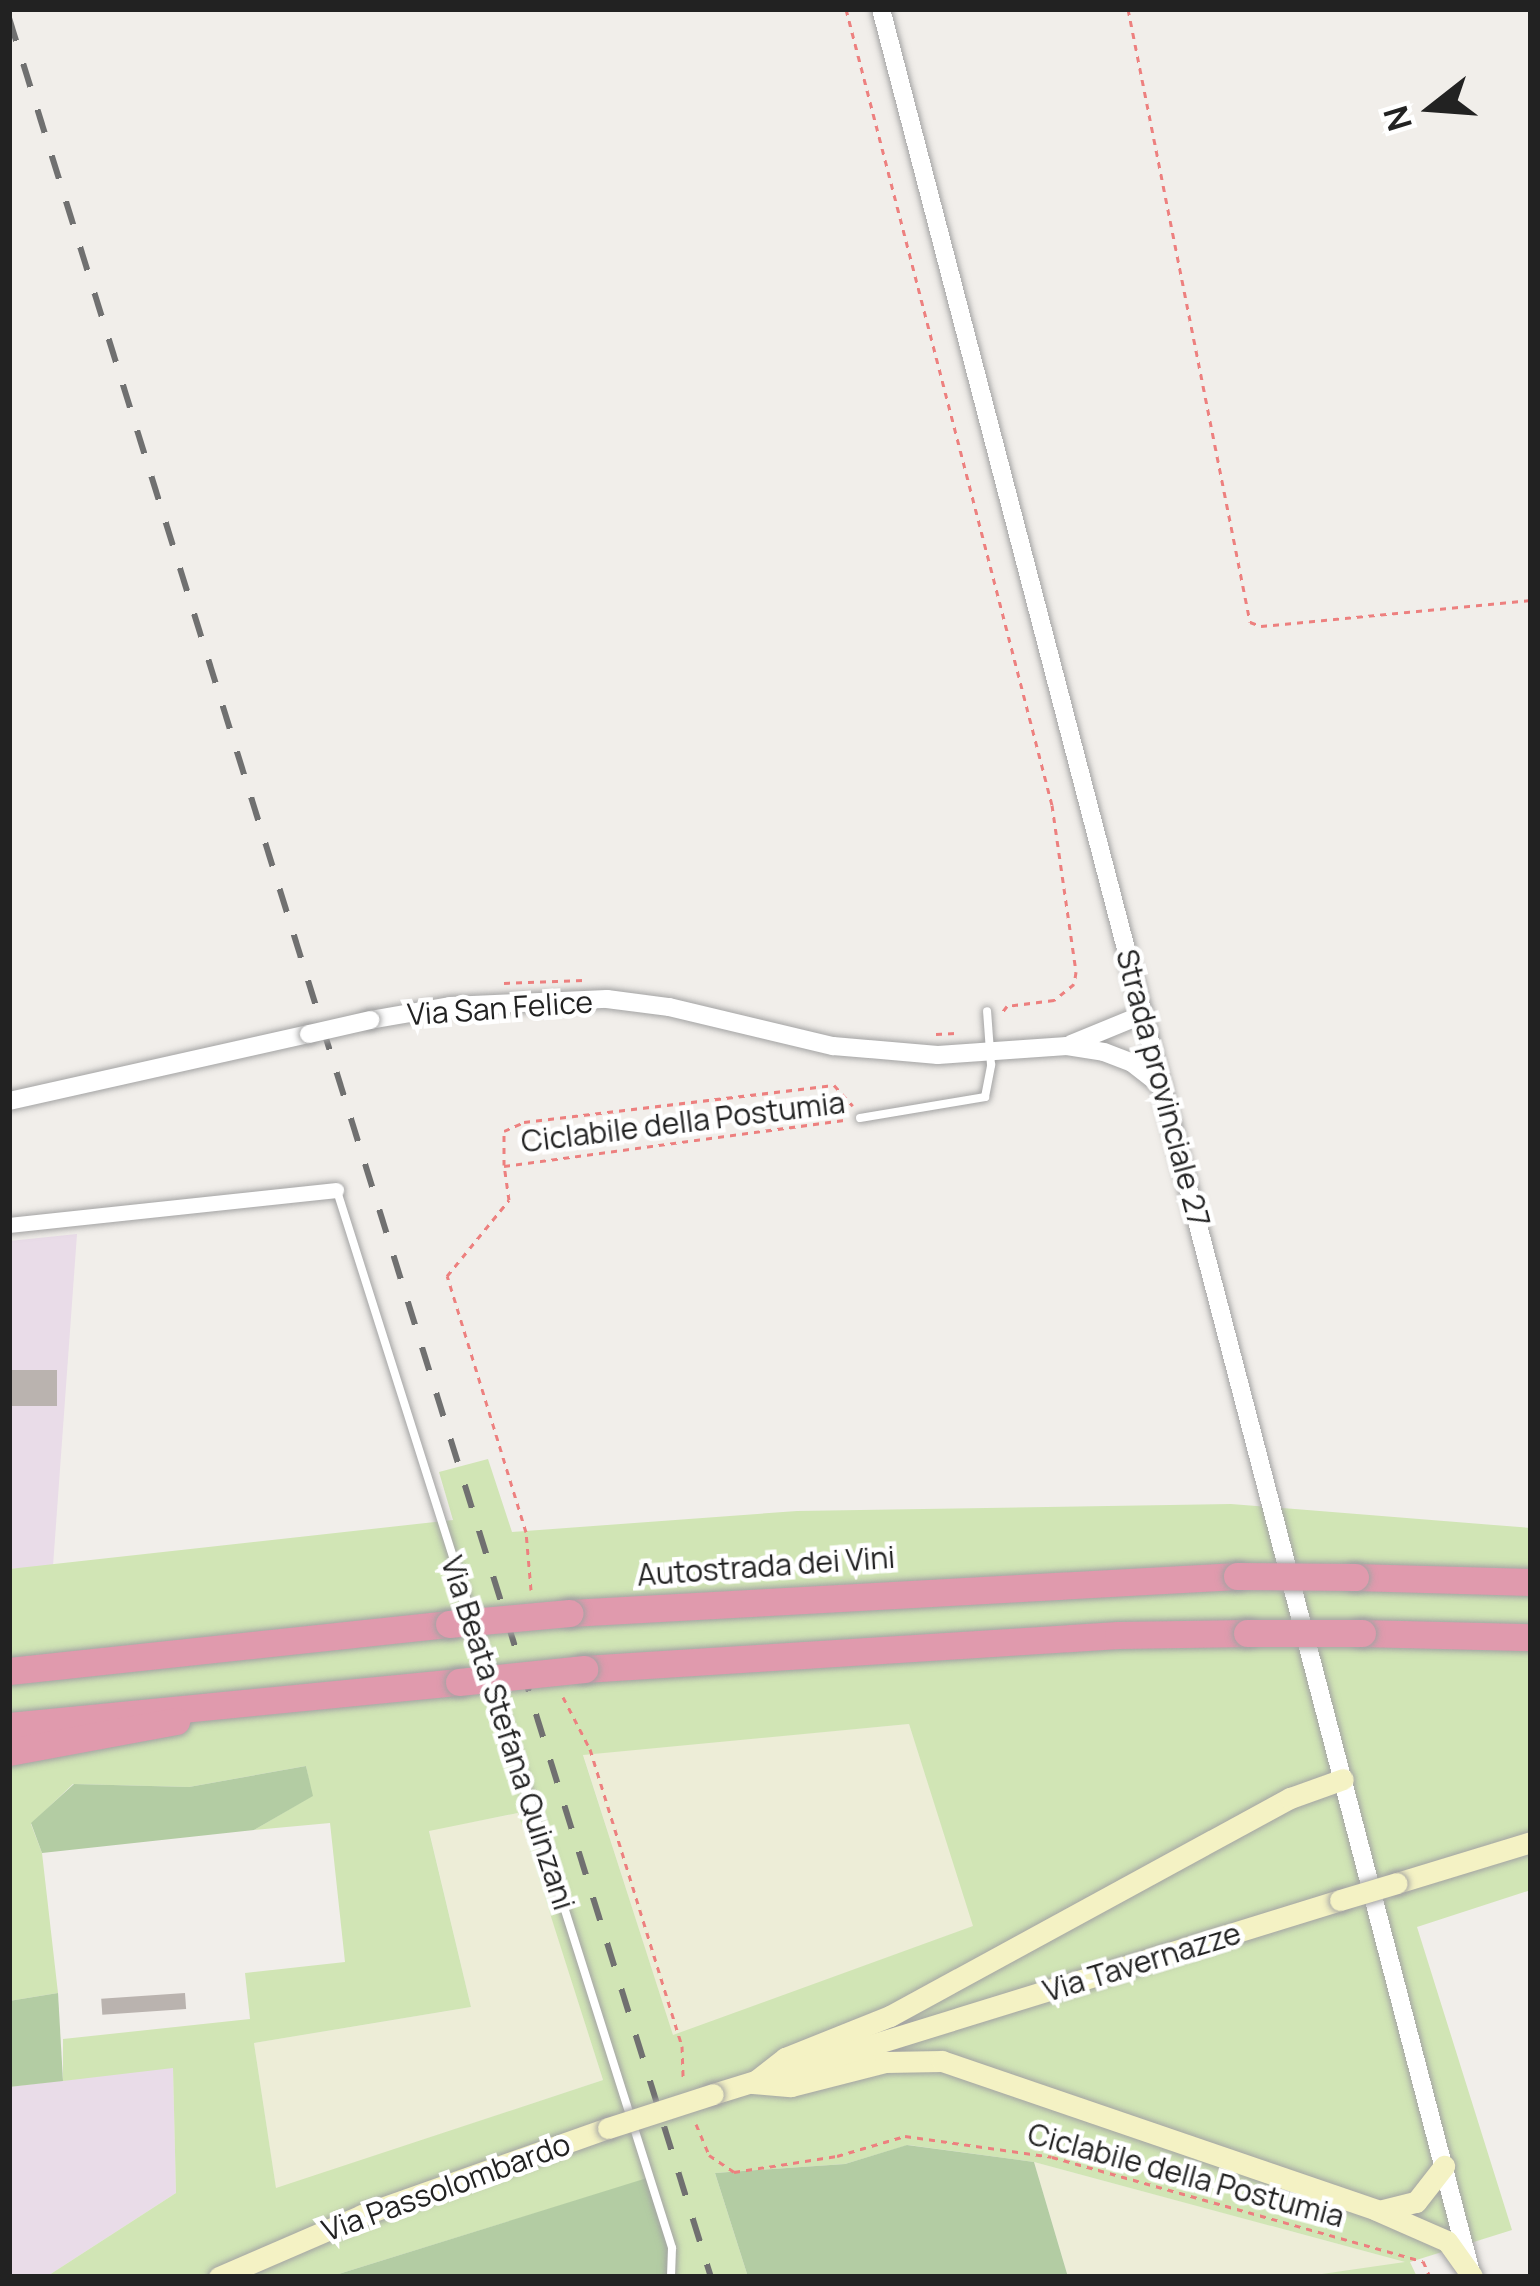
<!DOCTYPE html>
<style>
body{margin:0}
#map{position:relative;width:1540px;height:2286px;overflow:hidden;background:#f1eeea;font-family:Manrope,sans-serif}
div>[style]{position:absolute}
.industrial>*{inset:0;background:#e9dce8}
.farmland>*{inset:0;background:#ededd7}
.grass>*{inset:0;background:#d1e5b5}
.forest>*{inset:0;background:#b3cca3}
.building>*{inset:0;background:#bab3af;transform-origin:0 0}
.path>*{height:3px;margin-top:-1.5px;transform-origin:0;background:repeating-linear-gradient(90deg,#ed807f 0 6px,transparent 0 12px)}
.roads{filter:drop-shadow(0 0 3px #a3a3a3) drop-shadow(0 0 3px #a3a3a3)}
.service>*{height:8px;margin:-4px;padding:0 4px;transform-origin:4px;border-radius:4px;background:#fff}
.minor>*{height:15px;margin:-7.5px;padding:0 7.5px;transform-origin:7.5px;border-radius:7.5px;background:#fff}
.tertiary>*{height:18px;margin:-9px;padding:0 9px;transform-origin:9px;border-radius:9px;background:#fff}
.secondary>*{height:21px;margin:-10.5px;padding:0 10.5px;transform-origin:10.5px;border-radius:10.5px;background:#f4f2c4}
.motorway>*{height:27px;margin:-13.5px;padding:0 13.5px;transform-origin:13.5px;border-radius:13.5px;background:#e09aad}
.rail>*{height:6px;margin-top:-3px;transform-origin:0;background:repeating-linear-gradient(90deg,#707070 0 24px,transparent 0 48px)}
.bridges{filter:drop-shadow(0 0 3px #a3a3a3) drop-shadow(0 0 3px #a3a3a3)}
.tertiary-bridge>*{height:18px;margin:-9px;padding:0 9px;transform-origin:9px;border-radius:9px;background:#fff}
.secondary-bridge>*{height:21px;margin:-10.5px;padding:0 10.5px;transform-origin:10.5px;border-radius:10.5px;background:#f4f2c4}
.motorway-bridge>*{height:27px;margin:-13.5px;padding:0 13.5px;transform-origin:13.5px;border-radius:13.5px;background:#e09aad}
span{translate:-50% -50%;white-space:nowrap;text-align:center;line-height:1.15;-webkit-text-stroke:9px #fff;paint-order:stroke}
.street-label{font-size:30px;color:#222}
.frame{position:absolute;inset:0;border:12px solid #222;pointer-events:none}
.north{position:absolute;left:1372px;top:48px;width:120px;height:120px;-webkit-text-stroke:9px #fff;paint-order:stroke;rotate:253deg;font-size:33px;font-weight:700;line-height:48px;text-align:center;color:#222}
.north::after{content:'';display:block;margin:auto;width:42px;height:54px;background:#222;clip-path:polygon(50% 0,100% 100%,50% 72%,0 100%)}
</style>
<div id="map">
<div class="industrial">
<div style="clip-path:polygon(77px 1234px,53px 1566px,9px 1569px,9px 1241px)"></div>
<div style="clip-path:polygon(173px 2067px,176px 2193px,46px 2277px,9px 2277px,9px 2087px)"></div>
</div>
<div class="farmland">
<div style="clip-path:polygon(909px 1724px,974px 1926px,673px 2036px,583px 1754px)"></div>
<div style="clip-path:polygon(519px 1813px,603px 2080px,276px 2189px,254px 2043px,471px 2007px,429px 1830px)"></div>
<div style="clip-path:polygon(1034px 2162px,1409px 2263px,1300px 2277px,1068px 2277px)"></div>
</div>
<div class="grass">
<div style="clip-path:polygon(evenodd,488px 1459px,512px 1532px,797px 1511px,1231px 1504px,1531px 1528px,1531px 1890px,1417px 1927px,1512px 2230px,1410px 2262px,1417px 2277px,1301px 2277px,1405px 2262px,1034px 2162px,908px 2145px,845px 2164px,715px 2173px,748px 2277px,672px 2277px,646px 2179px,329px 2277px,46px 2277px,176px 2193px,173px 2068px,63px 2081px,63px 2039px,250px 2019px,245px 1973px,345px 1962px,330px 1823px,254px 1830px,312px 1796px,306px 1766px,189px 1787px,73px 1784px,31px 1824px,42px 1853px,58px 1993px,9px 2001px,9px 1569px,453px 1520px,439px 1472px,488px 1459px,909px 1724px,973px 1926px,673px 2035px,583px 1755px,909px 1724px,488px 1459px,518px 1813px,603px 2080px,276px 2188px,254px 2043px,471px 2007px,429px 1831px,518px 1813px)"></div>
</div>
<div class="forest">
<div style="clip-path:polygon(306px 1766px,313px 1796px,254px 1830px,42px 1853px,31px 1823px,74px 1784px,189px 1787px)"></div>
<div style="clip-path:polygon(58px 1993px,63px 2081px,9px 2087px,9px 2001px)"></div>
<div style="clip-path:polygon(907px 2145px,1034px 2162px,1068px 2277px,748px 2277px,715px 2173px,845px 2164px)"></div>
<div style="clip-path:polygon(647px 2178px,671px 2247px,672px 2277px,329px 2277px)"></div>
</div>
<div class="building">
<div style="left:57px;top:1370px;width:36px;height:48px;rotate:90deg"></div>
<div style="left:185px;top:1993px;width:16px;height:84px;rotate:86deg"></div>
</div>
<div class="path">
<div style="left:846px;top:9px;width:822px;rotate:75.49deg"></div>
<div style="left:1052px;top:805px;width:169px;rotate:81.8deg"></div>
<div style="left:1076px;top:972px;width:12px;rotate:99deg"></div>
<div style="left:1074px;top:984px;width:26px;rotate:141deg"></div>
<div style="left:1054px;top:1000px;width:47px;rotate:172.7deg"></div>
<div style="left:1007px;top:1006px;width:10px;rotate:127deg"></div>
<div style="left:1128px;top:9px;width:625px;rotate:78.74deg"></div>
<div style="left:1250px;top:622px;width:12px;rotate:20deg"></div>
<div style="left:1261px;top:626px;width:271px;rotate:-5.5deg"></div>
<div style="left:504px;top:983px;width:80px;rotate:-2.1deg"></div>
<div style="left:936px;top:1034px;width:20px;rotate:-3deg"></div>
<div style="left:504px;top:1165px;width:34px;rotate:-90deg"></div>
<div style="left:504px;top:1131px;width:22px;rotate:-24deg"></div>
<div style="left:524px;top:1122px;width:312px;rotate:-6.8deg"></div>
<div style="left:834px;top:1085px;width:28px;rotate:48deg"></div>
<div style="left:531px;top:1590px;width:58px;rotate:-94.9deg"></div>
<div style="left:526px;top:1532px;width:268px;rotate:-107.1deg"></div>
<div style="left:447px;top:1276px;width:98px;rotate:-50.8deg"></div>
<div style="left:509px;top:1200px;width:34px;rotate:-98deg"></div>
<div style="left:504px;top:1166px;width:345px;rotate:-7.7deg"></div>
<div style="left:563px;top:1697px;width:59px;rotate:62.6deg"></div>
<div style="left:590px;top:1749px;width:311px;rotate:72.8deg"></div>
<div style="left:682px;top:2046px;width:35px;rotate:88deg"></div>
<div style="left:696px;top:2124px;width:34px;rotate:67deg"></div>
<div style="left:709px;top:2155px;width:30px;rotate:34deg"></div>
<div style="left:734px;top:2172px;width:104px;rotate:-8.8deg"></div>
<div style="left:837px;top:2156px;width:71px;rotate:-16.4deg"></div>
<div style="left:905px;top:2136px;width:148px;rotate:8.1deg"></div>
<div style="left:1052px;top:2157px;width:385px;rotate:15.7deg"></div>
<div style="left:1423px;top:2261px;width:17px;rotate:66deg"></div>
</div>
<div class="roads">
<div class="service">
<div style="left:860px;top:1118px;width:127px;rotate:-9.5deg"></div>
<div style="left:985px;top:1097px;width:33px;rotate:-79deg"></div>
<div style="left:991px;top:1065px;width:54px;rotate:-94.2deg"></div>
<div style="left:337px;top:1191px;width:1109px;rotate:72.41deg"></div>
<div style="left:672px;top:2248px;width:29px;rotate:92deg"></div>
</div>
<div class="minor">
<div style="left:9px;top:1225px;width:329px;rotate:-6.1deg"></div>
</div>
<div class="tertiary">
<div style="left:881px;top:9px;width:2339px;rotate:75.39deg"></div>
<div style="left:370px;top:1020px;width:81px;rotate:-9.9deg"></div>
<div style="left:450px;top:1006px;width:157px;rotate:-2.6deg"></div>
<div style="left:607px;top:999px;width:63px;rotate:7.4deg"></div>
<div style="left:669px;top:1007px;width:169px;rotate:13.4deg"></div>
<div style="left:833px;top:1046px;width:105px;rotate:4.9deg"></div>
<div style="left:938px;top:1055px;width:129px;rotate:-4deg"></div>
<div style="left:1067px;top:1046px;width:37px;rotate:9deg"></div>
<div style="left:1104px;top:1052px;width:30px;rotate:21deg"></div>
<div style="left:1132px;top:1063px;width:39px;rotate:38deg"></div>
<div style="left:1071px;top:1044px;width:79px;rotate:-22.3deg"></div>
<div style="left:9px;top:1101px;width:307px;rotate:-12.6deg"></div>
</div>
<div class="secondary">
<div style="left:1397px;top:1883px;width:140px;rotate:-17deg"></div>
<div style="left:753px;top:2083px;width:38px;rotate:5deg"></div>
<div style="left:791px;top:2086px;width:97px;rotate:-14.3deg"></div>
<div style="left:885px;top:2062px;width:57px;rotate:-1deg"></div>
<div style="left:942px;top:2061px;width:459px;rotate:18.9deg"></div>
<div style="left:1376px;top:2210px;width:77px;rotate:23.6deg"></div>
<div style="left:1447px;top:2241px;width:43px;rotate:54.5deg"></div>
<div style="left:753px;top:2083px;width:41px;rotate:-38deg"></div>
<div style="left:785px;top:2058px;width:113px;rotate:-21.8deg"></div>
<div style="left:890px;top:2016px;width:456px;rotate:-28.6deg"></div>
<div style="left:1290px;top:1798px;width:56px;rotate:-19.7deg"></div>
<div style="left:713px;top:2094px;width:656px;rotate:-17.19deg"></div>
<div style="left:1383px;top:2210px;width:34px;rotate:-14deg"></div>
<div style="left:1416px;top:2202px;width:46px;rotate:-52.1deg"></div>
<div style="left:219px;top:2277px;width:156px;rotate:-23.4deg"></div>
<div style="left:362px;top:2215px;width:261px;rotate:-19.5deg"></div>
</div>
<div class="motorway">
<div style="left:1355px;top:1577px;width:176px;rotate:1.6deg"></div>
<div style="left:570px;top:1613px;width:668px;rotate:-3.18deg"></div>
<div style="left:1362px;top:1633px;width:169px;rotate:1.4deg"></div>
<div style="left:584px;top:1669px;width:535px;rotate:-3.64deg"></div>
<div style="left:1118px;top:1635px;width:129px;rotate:-0.9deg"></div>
<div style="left:9px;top:1671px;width:443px;rotate:-6.1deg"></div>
<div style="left:9px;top:1726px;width:452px;rotate:-5.6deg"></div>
<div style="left:9px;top:1752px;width:170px;rotate:-10.5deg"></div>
</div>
</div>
<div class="rail">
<div style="left:9px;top:18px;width:2366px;rotate:72.74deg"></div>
</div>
<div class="bridges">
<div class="tertiary-bridge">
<div style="left:309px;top:1034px;width:63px;rotate:-12.9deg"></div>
</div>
<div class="secondary-bridge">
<div style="left:1340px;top:1900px;width:59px;rotate:-16.6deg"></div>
<div style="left:608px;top:2128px;width:110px;rotate:-17.9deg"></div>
</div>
<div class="motorway-bridge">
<div style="left:1237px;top:1576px;width:118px;rotate:0.5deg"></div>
<div style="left:449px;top:1624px;width:121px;rotate:-5.2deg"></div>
<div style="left:1247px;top:1633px;width:115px"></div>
<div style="left:459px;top:1682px;width:126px;rotate:-5.9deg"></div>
</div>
</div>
<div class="street-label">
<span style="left:500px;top:1008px;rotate:-4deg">Via San Felice</span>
<span style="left:1163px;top:1088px;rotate:75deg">Strada provinciale 27</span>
<span style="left:683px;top:1122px;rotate:-7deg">Ciclabile della Postumia</span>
<span style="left:766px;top:1566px;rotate:-4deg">Autostrada dei Vini</span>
<span style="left:508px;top:1733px;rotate:72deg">Via Beata Stefana Quinzani</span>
<span style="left:1142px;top:1962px;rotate:-17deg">Via Tavernazze</span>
<span style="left:1186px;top:2175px;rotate:15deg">Ciclabile della Postumia</span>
<span style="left:446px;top:2187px;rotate:-20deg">Via Passolombardo</span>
</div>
<div class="frame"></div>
<div class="north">N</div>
</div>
